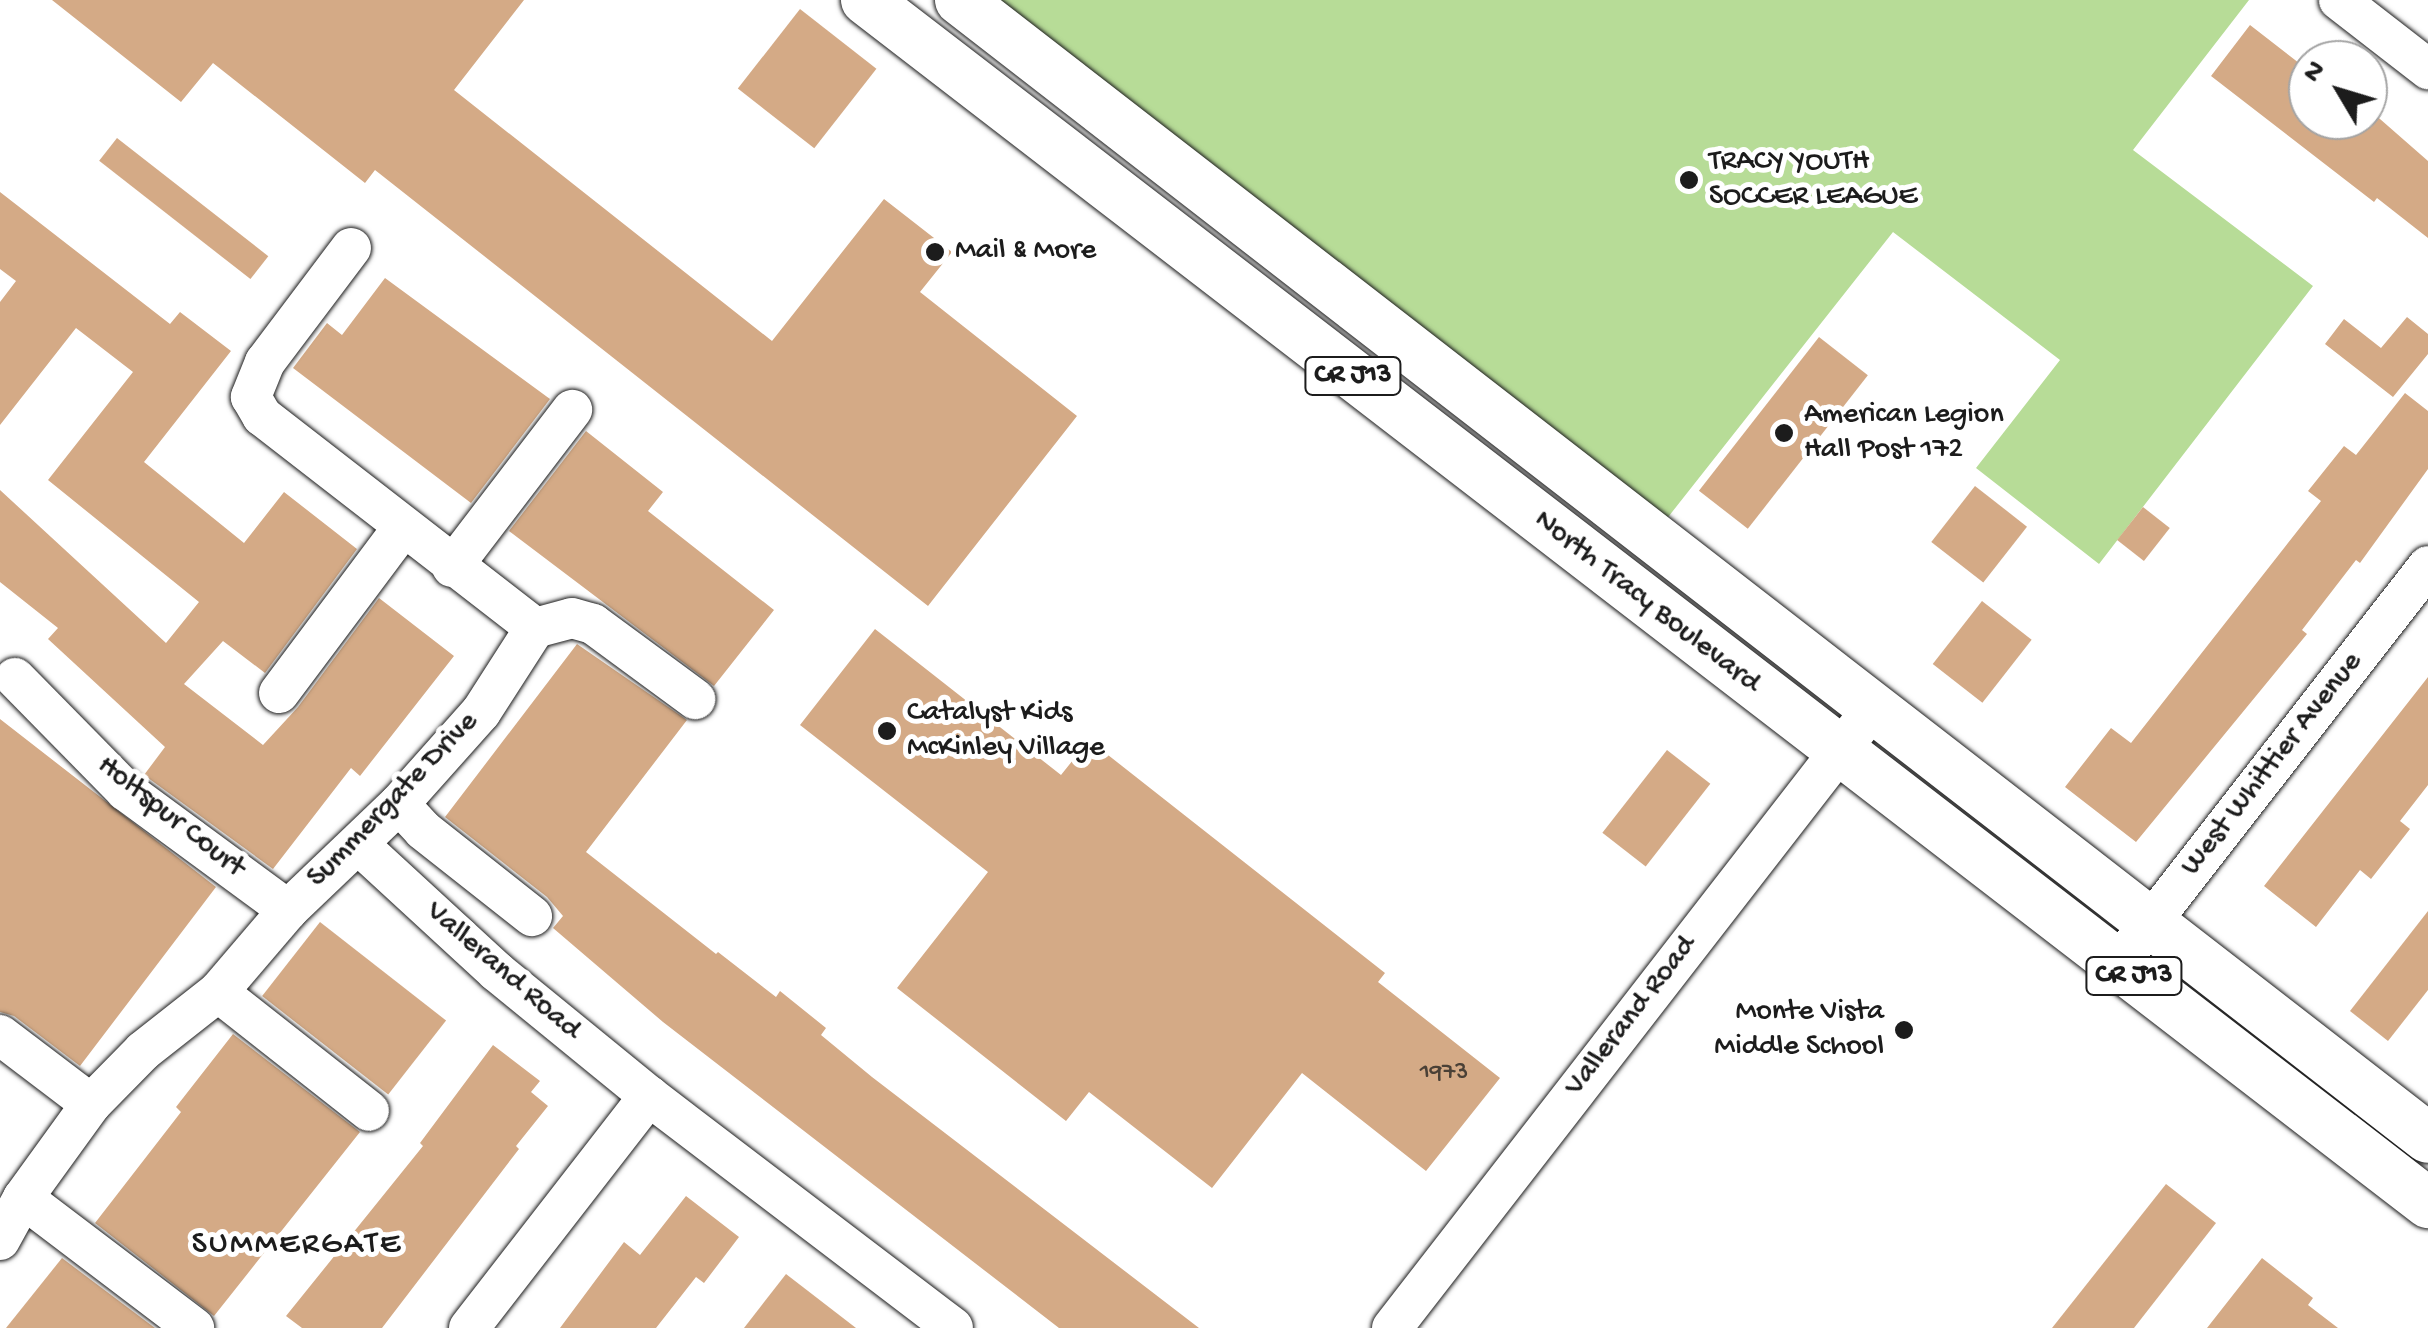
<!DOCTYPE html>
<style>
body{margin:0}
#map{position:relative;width:2428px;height:1328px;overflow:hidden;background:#fff;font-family:"Gochi Hand",sans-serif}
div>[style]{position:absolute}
.green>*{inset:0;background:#b7dc97}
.building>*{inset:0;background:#d4aa86;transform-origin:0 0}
.roads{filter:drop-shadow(0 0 2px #1c1c1c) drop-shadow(0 0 2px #1c1c1c)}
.minor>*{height:40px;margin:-20px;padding:0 20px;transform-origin:20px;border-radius:20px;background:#fff}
.major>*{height:50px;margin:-25px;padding:0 25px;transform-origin:25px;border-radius:25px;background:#fff}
.dots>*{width:28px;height:28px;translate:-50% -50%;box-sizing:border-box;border:5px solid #fff;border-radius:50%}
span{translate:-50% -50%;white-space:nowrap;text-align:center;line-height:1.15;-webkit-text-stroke:10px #fff;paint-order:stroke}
.number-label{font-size:25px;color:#4a4036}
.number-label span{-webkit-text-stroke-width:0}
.shield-label span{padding:2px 8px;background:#fff;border:2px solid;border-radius:8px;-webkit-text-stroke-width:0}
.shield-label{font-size:28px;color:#1c1c1c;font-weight:700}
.poi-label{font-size:30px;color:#1c1c1c}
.left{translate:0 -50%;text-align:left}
.right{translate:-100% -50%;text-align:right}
.street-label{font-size:30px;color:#1c1c1c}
.neighbourhood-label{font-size:32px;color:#1c1c1c;letter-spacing:2.5px}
.north{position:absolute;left:2288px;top:40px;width:100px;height:100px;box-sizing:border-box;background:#fff;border:2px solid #a4a4a4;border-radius:50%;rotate:308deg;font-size:28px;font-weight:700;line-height:40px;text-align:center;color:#1c1c1c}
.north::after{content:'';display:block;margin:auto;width:35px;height:45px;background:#1c1c1c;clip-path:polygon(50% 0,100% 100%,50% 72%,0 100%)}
</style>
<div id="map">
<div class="green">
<div style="clip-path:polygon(994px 0,2249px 0,2133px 150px,2313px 286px,2099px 564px,1976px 468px,2060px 360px,1893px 232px,1665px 521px)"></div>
</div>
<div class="building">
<div style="clip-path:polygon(52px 0,524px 0,454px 90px,772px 341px,884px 199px,952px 252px,920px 292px,1077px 416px,928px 606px,375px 170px,365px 183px,213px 63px,181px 102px)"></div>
<div style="left:800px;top:9px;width:97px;height:101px;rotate:38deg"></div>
<div style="clip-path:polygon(2250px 25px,2308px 70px,2308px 120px,2368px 120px,2372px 112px,2428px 161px,2428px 238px,2377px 198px,2374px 202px,2211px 76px)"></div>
<div style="left:117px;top:138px;width:192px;height:29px;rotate:38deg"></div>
<div style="clip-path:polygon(0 192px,170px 324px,180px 312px,231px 351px,144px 462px,244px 543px,284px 492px,357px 549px,265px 673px,223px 641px,184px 684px,263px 745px,298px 707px,379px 598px,454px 656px,360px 776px,351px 768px,273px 869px,144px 775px,165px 747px,48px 639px,58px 628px,0 582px,0 490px,166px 643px,199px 602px,48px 480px,133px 372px,76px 328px,0 425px,0 302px,16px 281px,0 269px)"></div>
<div style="clip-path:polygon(385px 278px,550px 399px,471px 503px,293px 368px,327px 323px,342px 335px)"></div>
<div style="clip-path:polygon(2407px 317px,2428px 334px,2428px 354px,2393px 397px,2325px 344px,2344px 319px,2381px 348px)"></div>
<div style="left:1819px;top:337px;width:62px;height:195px;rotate:38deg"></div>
<div style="clip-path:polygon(2405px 393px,2428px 411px,2428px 469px,2360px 563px,2356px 560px,2302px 630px,2307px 634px,2136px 842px,2065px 787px,2111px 728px,2131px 743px,2321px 501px,2308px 491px,2344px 446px,2356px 455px)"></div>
<div style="clip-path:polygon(586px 431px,663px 492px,648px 511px,774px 610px,714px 686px,509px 531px)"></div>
<div style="left:1975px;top:486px;width:66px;height:71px;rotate:38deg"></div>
<div style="left:2143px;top:507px;width:34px;height:42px;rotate:38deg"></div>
<div style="left:1982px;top:601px;width:63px;height:80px;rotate:38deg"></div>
<div style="clip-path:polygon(875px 629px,1061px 775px,1089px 740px,1385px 973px,1378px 982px,1500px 1078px,1426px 1171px,1302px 1073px,1212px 1188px,1089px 1092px,1066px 1121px,897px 988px,988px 872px,800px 725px)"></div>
<div style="clip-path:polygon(577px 644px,687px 720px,586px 852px,716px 954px,718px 952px,776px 997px,780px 991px,826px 1028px,821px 1035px,872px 1077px,1199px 1328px,1059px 1328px,663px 1022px,553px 928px,563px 916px,547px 897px,445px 817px)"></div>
<div style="clip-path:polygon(2428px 677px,2428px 785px,2400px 821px,2410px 829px,2371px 879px,2360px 870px,2316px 927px,2264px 886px)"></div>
<div style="clip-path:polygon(0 719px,216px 887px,80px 1066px,14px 1016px,0 1012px)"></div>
<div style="left:1667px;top:750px;width:55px;height:105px;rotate:38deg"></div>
<div style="clip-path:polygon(2428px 911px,2428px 990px,2388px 1041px,2350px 1011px)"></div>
<div style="left:320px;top:922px;width:160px;height:94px;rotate:38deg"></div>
<div style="clip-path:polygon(233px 1034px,360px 1132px,214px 1316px,95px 1223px,181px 1112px,176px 1107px)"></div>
<div style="clip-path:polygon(493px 1045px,540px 1081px,531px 1092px,548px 1106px,516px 1146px,519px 1149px,382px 1328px,302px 1328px,286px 1316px,423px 1146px,420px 1143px)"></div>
<div style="clip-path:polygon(2166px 1184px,2216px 1223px,2134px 1328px,2052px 1328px)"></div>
<div style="clip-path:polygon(686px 1196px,739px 1237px,704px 1283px,696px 1277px,656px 1328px,560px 1328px,624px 1242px,640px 1255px)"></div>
<div style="clip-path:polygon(62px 1258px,155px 1328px,6px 1328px)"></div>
<div style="clip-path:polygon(2262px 1258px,2313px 1298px,2308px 1305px,2338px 1328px,2207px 1328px)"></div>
<div style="clip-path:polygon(786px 1274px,856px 1328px,744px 1328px)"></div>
</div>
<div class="roads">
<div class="minor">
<div style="left:2339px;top:0;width:113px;rotate:37.8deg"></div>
<div style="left:351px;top:248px;width:143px;rotate:127deg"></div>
<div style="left:265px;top:362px;width:38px;rotate:112deg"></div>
<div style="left:251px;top:397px;width:22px;rotate:60deg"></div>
<div style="left:262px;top:416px;width:346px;rotate:37.8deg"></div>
<div style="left:452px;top:567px;width:198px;rotate:-52.6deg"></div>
<div style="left:535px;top:628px;width:38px;rotate:-15deg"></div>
<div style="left:572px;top:618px;width:22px;rotate:16deg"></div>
<div style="left:593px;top:624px;width:127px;rotate:36.3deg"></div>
<div style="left:15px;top:678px;width:158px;rotate:45.5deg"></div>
<div style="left:126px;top:791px;width:201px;rotate:36.3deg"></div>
<div style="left:279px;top:693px;width:207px;rotate:-53.2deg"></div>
<div style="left:399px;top:804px;width:35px;rotate:47deg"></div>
<div style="left:423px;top:830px;width:139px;rotate:38.3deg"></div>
<div style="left:358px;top:844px;width:189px;rotate:42.6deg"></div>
<div style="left:497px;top:972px;width:196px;rotate:39.2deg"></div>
<div style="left:649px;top:1096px;width:382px;rotate:37.3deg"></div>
<div style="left:2133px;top:945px;width:480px;rotate:-52.1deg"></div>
<div style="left:218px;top:992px;width:192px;rotate:38.2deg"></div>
<div style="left:0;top:1035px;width:114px;rotate:37.2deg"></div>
<div style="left:23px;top:1198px;width:215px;rotate:37.2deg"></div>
<div style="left:0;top:1240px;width:48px;rotate:-61.3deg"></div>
<div style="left:23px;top:1198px;width:116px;rotate:-54.1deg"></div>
<div style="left:91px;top:1104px;width:74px;rotate:-45.5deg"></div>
<div style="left:143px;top:1051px;width:95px;rotate:-38.2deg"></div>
<div style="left:218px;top:992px;width:108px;rotate:-49.5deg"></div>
<div style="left:288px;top:910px;width:153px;rotate:-43.7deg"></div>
<div style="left:399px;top:804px;width:123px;rotate:-48.3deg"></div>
<div style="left:481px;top:712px;width:100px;rotate:-57.3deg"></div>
<div style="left:469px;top:1328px;width:294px;rotate:-52.2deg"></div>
<div style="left:1392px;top:1328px;width:762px;rotate:-52.2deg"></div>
</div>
<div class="major">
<div style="left:866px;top:0;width:1972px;rotate:37.6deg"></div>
<div style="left:960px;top:0;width:1857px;rotate:37.78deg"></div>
</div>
</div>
<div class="dots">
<div style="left:1689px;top:180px;background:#1c1c1c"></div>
<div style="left:935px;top:252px;background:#1c1c1c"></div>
<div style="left:1784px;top:433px;background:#1c1c1c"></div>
<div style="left:887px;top:731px;background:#1c1c1c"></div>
<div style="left:1904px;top:1030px;background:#1c1c1c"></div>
</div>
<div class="number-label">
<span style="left:1444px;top:1074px">1973</span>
</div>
<div class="shield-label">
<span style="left:1353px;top:376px">CR J13</span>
<span style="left:2134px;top:976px">CR J13</span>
</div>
<div class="poi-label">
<span class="left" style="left:1709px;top:180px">TRACY YOUTH<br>SOCCER LEAGUE</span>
<span class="left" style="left:955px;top:252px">Mail &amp; More</span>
<span class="left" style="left:1804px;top:433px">American Legion<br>Hall Post 172</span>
<span class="left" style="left:907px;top:731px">Catalyst Kids<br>McKinley Village</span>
<span class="right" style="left:1884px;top:1030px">Monte Vista<br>Middle School</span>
</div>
<div class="street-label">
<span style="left:1646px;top:603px;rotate:38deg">North Tracy Boulevard</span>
<span style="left:2273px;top:765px;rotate:-52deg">West Whittier Avenue</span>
<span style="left:394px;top:801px;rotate:-46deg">Summergate Drive</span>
<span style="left:170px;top:818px;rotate:38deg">Holtspur Court</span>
<span style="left:502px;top:972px;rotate:41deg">Vallerand Road</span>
<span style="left:1632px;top:1017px;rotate:-52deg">Vallerand Road</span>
</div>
<div class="neighbourhood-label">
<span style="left:297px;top:1245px">SUMMERGATE</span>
</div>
<div class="north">N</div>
</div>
